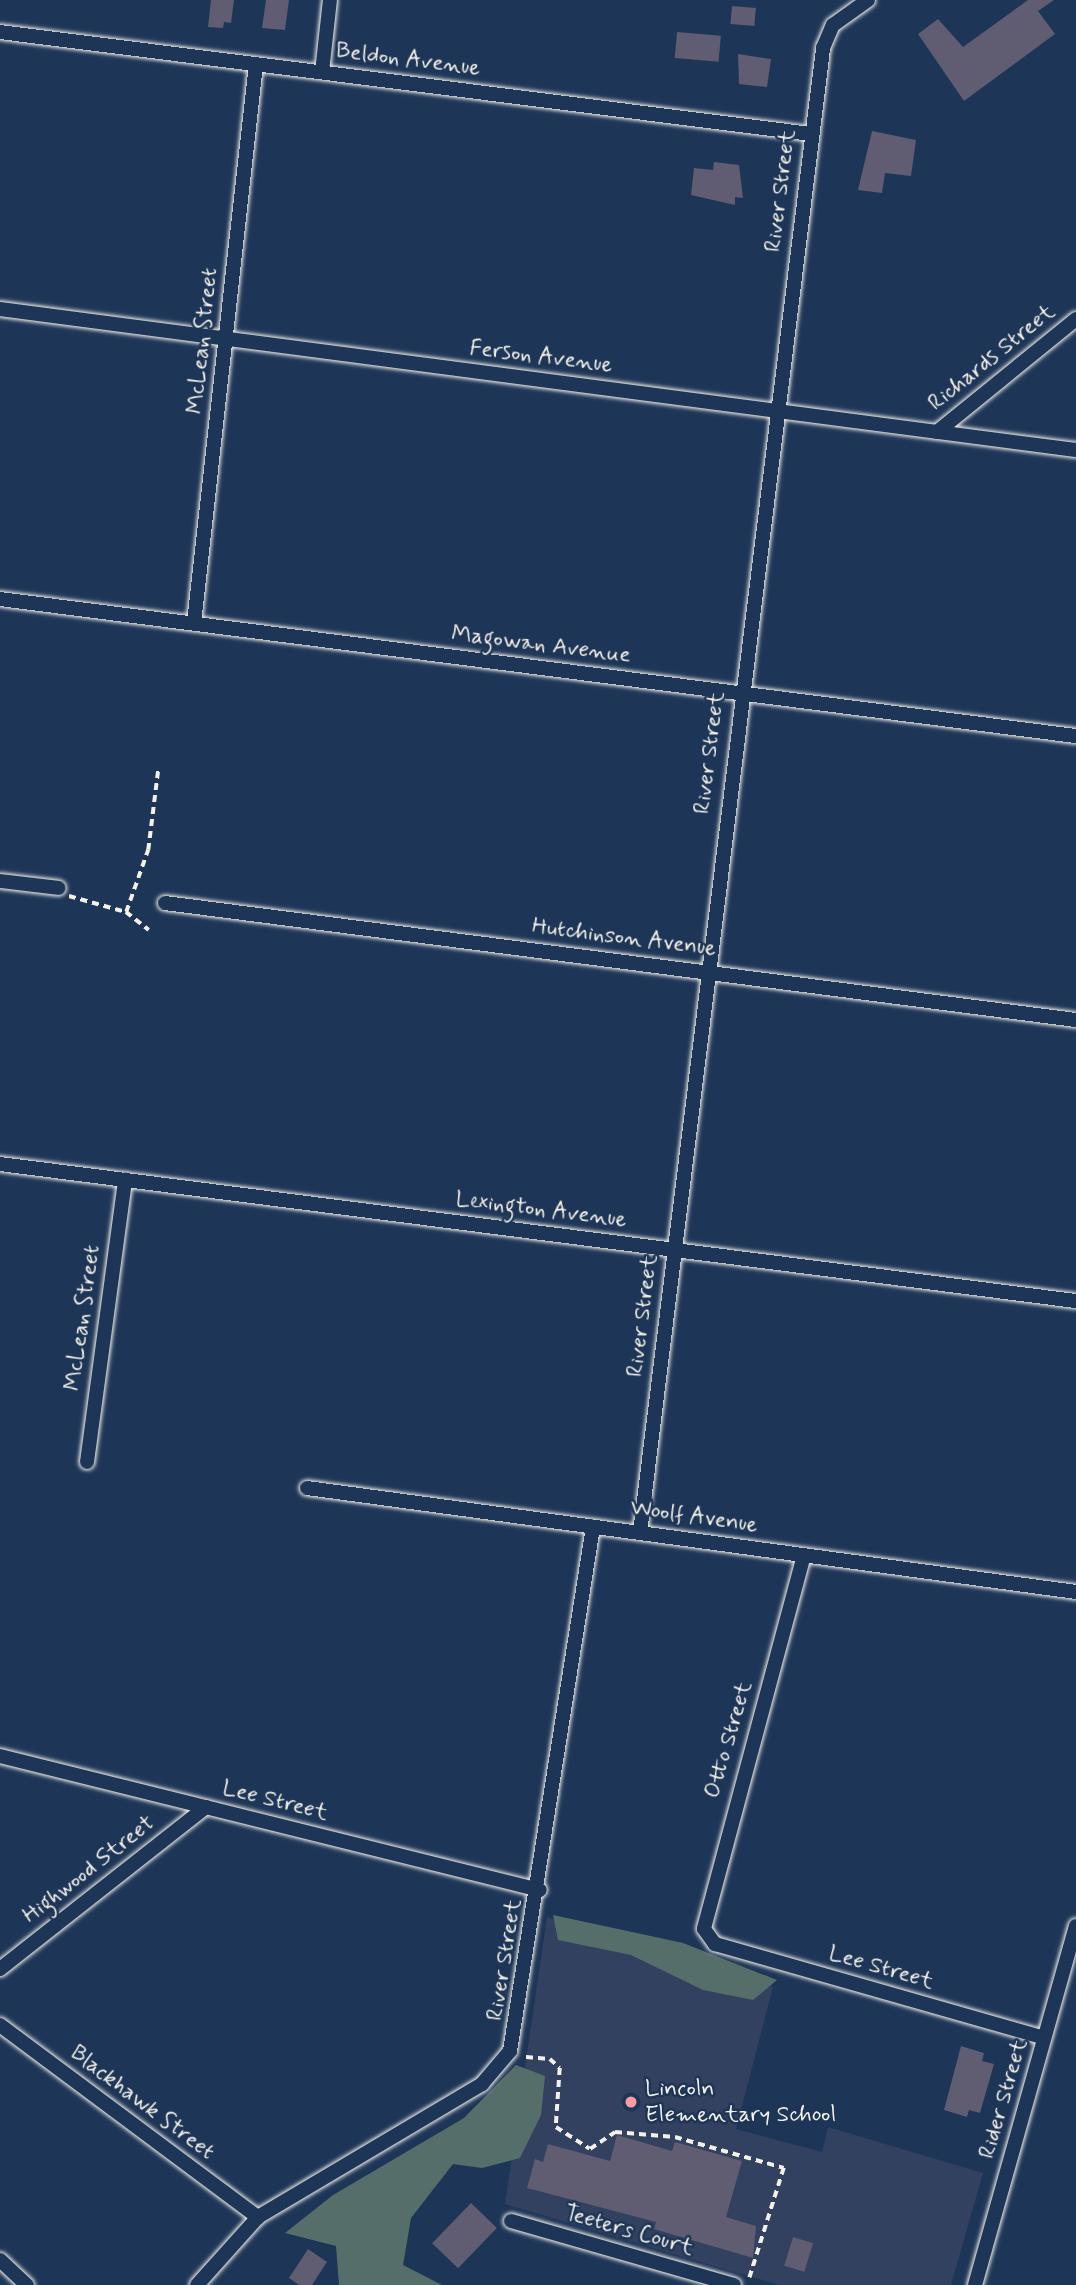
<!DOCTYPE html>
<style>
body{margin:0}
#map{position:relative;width:1076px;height:2285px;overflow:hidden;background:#1d3557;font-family:Mynerve,sans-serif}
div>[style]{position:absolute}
.built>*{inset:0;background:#31415f}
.green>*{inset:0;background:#566e6a}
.building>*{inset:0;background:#605c71;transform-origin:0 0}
.path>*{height:3.5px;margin-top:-1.75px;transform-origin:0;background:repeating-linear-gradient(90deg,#f4f1e8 0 7px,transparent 0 12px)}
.roads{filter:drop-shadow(0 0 2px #f4f1e8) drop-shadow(0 0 2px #f4f1e8)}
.minor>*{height:14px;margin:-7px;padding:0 7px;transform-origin:7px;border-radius:7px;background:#1d3557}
.dots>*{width:19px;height:19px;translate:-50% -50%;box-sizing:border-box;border:4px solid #1d3557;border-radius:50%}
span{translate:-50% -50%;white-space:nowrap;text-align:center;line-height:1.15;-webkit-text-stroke:5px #1d3557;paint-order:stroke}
.street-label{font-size:23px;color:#f4f1e8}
.poi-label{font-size:23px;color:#f4f1e8}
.left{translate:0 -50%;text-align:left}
</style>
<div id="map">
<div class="built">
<div style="clip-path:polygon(547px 1917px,773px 1987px,736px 2129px,822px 2152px,828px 2127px,983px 2173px,951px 2285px,779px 2285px,505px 2204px)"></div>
</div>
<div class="green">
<div style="clip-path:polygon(553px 1915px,683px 1943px,777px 1980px,753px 2000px,703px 1990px,631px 1955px,558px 1940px)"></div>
<div style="clip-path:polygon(516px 2065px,545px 2076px,541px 2115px,520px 2158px,482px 2168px,453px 2164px,411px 2218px,403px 2265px,442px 2285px,339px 2285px,336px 2246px,285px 2233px,333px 2195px,464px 2118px)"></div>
</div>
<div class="building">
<div style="clip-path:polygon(211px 0,234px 0,231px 23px,224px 22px,223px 28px,208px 27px)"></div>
<div style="clip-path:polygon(266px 0,289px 0,285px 30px,262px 28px)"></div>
<div style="clip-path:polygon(1028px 0,1054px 0,1038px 11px,1055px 34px,964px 101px,918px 34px,938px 19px,963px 47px)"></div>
<div style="left:732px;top:6px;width:24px;height:18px;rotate:5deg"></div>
<div style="left:677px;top:32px;width:44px;height:26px;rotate:5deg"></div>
<div style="clip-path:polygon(738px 54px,771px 59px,767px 87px,739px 84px)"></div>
<div style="clip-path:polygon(872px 131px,916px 140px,911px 176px,885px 173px,882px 193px,858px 190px)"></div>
<div style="clip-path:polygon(714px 162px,739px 165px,743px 198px,735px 197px,735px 205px,691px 195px,694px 168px,713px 170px)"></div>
<div style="clip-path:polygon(961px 2046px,984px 2053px,982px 2061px,994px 2064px,980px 2113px,969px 2110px,967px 2117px,944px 2110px)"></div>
<div style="clip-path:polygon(617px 2135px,672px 2151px,675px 2142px,742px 2161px,726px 2217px,756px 2226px,753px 2258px,654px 2229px,656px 2222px,527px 2188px,535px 2159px,543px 2162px,548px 2144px,610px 2161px)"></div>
<div style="left:471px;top:2203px;width:36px;height:56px;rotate:44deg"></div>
<div style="left:793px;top:2237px;width:21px;height:30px;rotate:17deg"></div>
<div style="clip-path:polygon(308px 2249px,327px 2262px,312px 2285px,299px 2285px,289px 2278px)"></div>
</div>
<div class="path">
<div style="left:69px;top:896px;width:59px;rotate:15.7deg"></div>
<div style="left:126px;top:912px;width:29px;rotate:38deg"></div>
<div style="left:126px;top:912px;width:66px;rotate:-70.5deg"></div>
<div style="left:148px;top:850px;width:81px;rotate:-82.9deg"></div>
<div style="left:526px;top:2057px;width:24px;rotate:5deg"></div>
<div style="left:550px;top:2059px;width:13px;rotate:42deg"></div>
<div style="left:560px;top:2068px;width:59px;rotate:93.9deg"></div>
<div style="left:556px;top:2127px;width:40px;rotate:32.9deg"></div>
<div style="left:590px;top:2149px;width:30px;rotate:-34deg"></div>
<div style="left:615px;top:2132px;width:60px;rotate:4.8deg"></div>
<div style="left:675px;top:2137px;width:113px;rotate:15.9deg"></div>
<div style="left:784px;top:2168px;width:117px;rotate:107.4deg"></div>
</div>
<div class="roads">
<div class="minor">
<div style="left:0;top:32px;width:817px;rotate:7.17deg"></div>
<div style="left:322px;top:72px;width:72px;rotate:-83.7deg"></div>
<div style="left:0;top:309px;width:1085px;rotate:7.47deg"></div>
<div style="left:937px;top:432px;width:179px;rotate:-39.1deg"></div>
<div style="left:0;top:599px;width:1085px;rotate:7.26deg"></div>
<div style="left:194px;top:623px;width:562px;rotate:-83.67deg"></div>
<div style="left:0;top:881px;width:59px;rotate:6.8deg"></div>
<div style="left:165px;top:903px;width:918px;rotate:7.32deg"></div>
<div style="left:0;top:1164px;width:1085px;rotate:7.26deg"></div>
<div style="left:87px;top:1462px;width:285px;rotate:-82.3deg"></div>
<div style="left:307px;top:1488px;width:776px;rotate:7.7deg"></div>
<div style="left:640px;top:1533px;width:1496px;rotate:-82.97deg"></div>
<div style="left:823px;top:48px;width:25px;rotate:-67deg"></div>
<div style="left:833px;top:25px;width:43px;rotate:-35.5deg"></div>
<div style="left:804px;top:1555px;width:387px;rotate:105deg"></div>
<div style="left:704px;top:1929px;width:19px;rotate:54deg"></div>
<div style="left:715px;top:1944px;width:342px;rotate:15.9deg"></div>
<div style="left:0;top:1756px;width:556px;rotate:13.94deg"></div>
<div style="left:0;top:1969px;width:262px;rotate:-38.2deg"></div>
<div style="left:0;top:2025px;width:322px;rotate:36.7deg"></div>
<div style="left:511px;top:2221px;width:232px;rotate:16deg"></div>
<div style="left:0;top:2260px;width:37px;rotate:43deg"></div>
<div style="left:197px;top:2285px;width:91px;rotate:-48.1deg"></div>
<div style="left:258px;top:2217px;width:261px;rotate:-30.7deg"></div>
<div style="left:482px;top:2084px;width:43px;rotate:-49.7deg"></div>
<div style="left:510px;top:2051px;width:531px;rotate:-81deg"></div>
<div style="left:975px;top:2285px;width:373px;rotate:-74.3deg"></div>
</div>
</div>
<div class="dots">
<div style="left:631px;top:2102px;background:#ff9aa2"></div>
</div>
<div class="street-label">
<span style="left:408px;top:60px;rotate:7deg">Beldon Avenue</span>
<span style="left:781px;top:191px;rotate:-83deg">River Street</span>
<span style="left:203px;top:341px;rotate:-84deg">McLean Street</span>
<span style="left:541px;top:357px;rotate:7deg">Ferson Avenue</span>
<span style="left:992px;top:358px;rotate:-39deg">Richards Street</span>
<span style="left:541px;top:645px;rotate:7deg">Magowan Avenue</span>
<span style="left:710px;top:753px;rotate:-83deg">River Street</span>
<span style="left:624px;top:938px;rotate:7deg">Hutchinson Avenue</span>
<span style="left:541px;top:1210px;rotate:7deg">Lexington Avenue</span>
<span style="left:643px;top:1316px;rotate:-83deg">River Street</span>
<span style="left:83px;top:1318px;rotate:-82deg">McLean Street</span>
<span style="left:694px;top:1517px;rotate:8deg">Woolf Avenue</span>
<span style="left:729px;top:1740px;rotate:-74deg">Otto Street</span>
<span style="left:275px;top:1801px;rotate:14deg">Lee Street</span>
<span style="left:89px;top:1870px;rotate:-38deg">Highwood Street</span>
<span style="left:505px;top:1960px;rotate:-81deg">River Street</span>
<span style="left:881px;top:1968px;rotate:16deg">Lee Street</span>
<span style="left:1004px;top:2099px;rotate:-74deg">Rider Street</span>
<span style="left:142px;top:2103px;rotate:37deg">Blackhawk Street</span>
<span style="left:629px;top:2231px;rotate:16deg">Teeters Court</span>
</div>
<div class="poi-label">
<span class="left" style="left:645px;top:2102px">Lincoln<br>Elementary School</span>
</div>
</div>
